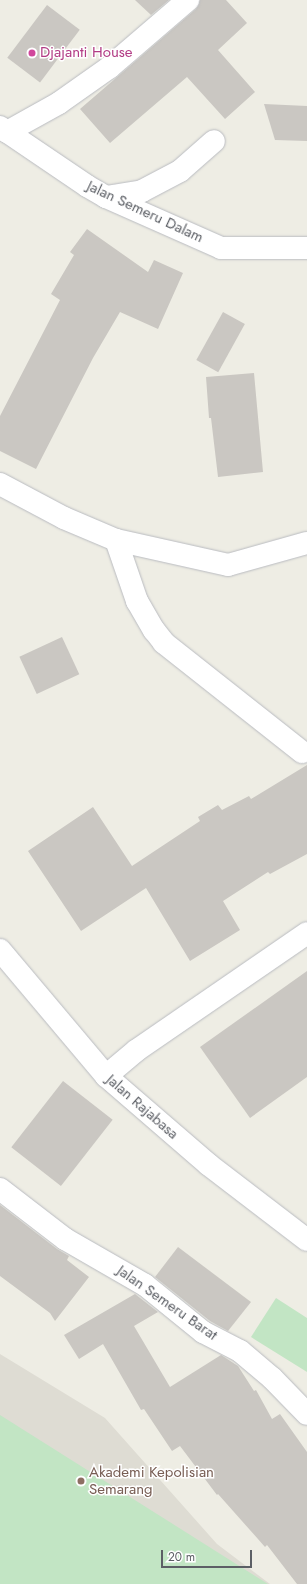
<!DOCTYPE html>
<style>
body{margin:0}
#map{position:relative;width:307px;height:1584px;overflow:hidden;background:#eeede4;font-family:Jost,sans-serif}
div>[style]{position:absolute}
.education>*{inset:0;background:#dedcd3}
.green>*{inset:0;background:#c2e5c4}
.building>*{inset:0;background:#cac7c2;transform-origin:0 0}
.roads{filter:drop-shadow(0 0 1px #b9bbc0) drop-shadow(0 0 1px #b9bbc0)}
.minor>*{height:22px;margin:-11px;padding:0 11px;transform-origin:11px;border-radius:11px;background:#fff}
.dots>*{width:11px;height:11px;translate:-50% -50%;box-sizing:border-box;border:2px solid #fff;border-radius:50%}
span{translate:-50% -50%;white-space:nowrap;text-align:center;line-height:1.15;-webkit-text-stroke:3px #fff;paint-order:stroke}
.hotel-label{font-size:15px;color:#b23c85}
.left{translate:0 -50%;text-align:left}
.street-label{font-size:15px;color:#5c5f65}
.education-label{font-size:15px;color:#785e54}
.scale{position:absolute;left:161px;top:1550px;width:91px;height:18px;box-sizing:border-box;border:2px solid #5c5f65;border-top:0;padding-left:5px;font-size:12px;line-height:14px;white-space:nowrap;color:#5c5f65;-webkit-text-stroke:3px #fff;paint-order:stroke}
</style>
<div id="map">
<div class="education">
<div style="clip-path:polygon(0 1354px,105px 1418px,217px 1544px,270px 1584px,0 1584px)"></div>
</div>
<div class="green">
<div style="clip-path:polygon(276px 1298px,307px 1318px,307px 1372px,251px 1337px)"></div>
<div style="clip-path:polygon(0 1415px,268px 1584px,0 1584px)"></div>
</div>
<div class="building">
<div style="clip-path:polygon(135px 0,169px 0,151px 15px)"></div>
<div style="clip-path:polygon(200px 0,226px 0,247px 23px,218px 50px,255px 92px,225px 119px,187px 77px,110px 143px,80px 109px,196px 9px)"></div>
<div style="left:47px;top:5px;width:41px;height:66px;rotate:37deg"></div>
<div style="clip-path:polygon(264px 104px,307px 106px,307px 141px,275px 140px)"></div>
<div style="clip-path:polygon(87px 229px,148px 272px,154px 260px,183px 273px,158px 329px,120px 312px,93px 358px,36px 469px,0 451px,0 416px,60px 300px,51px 294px,74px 255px,70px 252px)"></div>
<div style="left:223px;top:312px;width:25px;height:55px;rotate:29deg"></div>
<div style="clip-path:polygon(254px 373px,263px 472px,218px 477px,211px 418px,209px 418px,206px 377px)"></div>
<div style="left:62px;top:637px;width:41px;height:47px;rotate:65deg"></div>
<div style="clip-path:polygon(307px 765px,307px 854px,270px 874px,268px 872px,223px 901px,240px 930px,190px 961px,146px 888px,81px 931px,28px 851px,93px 807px,132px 866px,200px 821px,198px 817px,218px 805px,222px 810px,249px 796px,251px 799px)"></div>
<div style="clip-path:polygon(307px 971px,307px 1077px,250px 1118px,200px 1047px)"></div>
<div style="left:63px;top:1081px;width:63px;height:84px;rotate:38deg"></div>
<div style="clip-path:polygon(0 1205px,57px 1249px,69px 1256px,67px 1260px,89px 1277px,55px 1321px,50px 1313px,0 1276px)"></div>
<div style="clip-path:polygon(178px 1247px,251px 1302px,228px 1331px,210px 1321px,155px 1277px)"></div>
<div style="clip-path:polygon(135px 1294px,158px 1312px,134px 1326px,170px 1387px,221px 1355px,238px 1366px,254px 1391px,256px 1390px,272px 1419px,280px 1414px,307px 1452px,307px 1584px,297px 1584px,267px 1545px,265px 1547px,218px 1494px,217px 1495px,180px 1446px,172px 1451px,144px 1409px,141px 1410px,103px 1344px,79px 1359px,64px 1335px)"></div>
</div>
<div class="roads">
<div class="minor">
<div style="left:0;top:127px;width:105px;rotate:34.1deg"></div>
<div style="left:87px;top:186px;width:22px;rotate:30deg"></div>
<div style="left:106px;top:197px;width:126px;rotate:23.9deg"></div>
<div style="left:221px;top:248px;width:86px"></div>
<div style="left:7px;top:132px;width:60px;rotate:-29.1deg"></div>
<div style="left:59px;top:103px;width:62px;rotate:-35.2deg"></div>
<div style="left:110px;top:67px;width:103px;rotate:-40.7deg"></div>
<div style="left:106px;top:197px;width:36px;rotate:-9deg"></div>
<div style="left:142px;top:191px;width:43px;rotate:-27.8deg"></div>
<div style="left:180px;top:171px;width:45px;rotate:-41.4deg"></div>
<div style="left:0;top:484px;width:72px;rotate:28deg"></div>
<div style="left:64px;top:518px;width:56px;rotate:22.9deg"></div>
<div style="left:116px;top:540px;width:115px;rotate:12.6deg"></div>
<div style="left:228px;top:565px;width:82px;rotate:-15.6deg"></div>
<div style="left:116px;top:540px;width:65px;rotate:71deg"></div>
<div style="left:137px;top:601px;width:34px;rotate:60deg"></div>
<div style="left:154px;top:630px;width:16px;rotate:52deg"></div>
<div style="left:164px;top:643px;width:176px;rotate:38.3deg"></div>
<div style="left:0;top:950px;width:165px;rotate:49.9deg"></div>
<div style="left:106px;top:1076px;width:136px;rotate:40.8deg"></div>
<div style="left:209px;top:1165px;width:123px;rotate:37.4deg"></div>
<div style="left:106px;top:1076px;width:40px;rotate:-40deg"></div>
<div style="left:137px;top:1050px;width:206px;rotate:-34.5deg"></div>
<div style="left:0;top:1189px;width:82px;rotate:37.6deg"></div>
<div style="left:65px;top:1239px;width:92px;rotate:29.9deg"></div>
<div style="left:145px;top:1285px;width:75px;rotate:39deg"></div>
<div style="left:203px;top:1332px;width:42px;rotate:27.2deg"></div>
<div style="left:240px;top:1351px;width:42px;rotate:40.2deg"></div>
<div style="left:272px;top:1378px;width:50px;rotate:45.8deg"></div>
</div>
</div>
<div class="dots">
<div style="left:32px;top:53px;background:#d1479c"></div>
<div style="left:81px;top:1481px;background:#8d6e63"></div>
</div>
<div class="hotel-label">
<span class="left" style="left:40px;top:53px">Djajanti House</span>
</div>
<div class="street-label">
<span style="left:145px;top:212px;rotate:25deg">Jalan Semeru Dalam</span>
<span style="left:142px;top:1107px;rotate:41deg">Jalan Rajabasa</span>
<span style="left:167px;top:1303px;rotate:35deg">Jalan Semeru Barat</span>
</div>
<div class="education-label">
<span class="left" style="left:89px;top:1481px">Akademi Kepolisian<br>Semarang</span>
</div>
<div class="scale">20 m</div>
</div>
